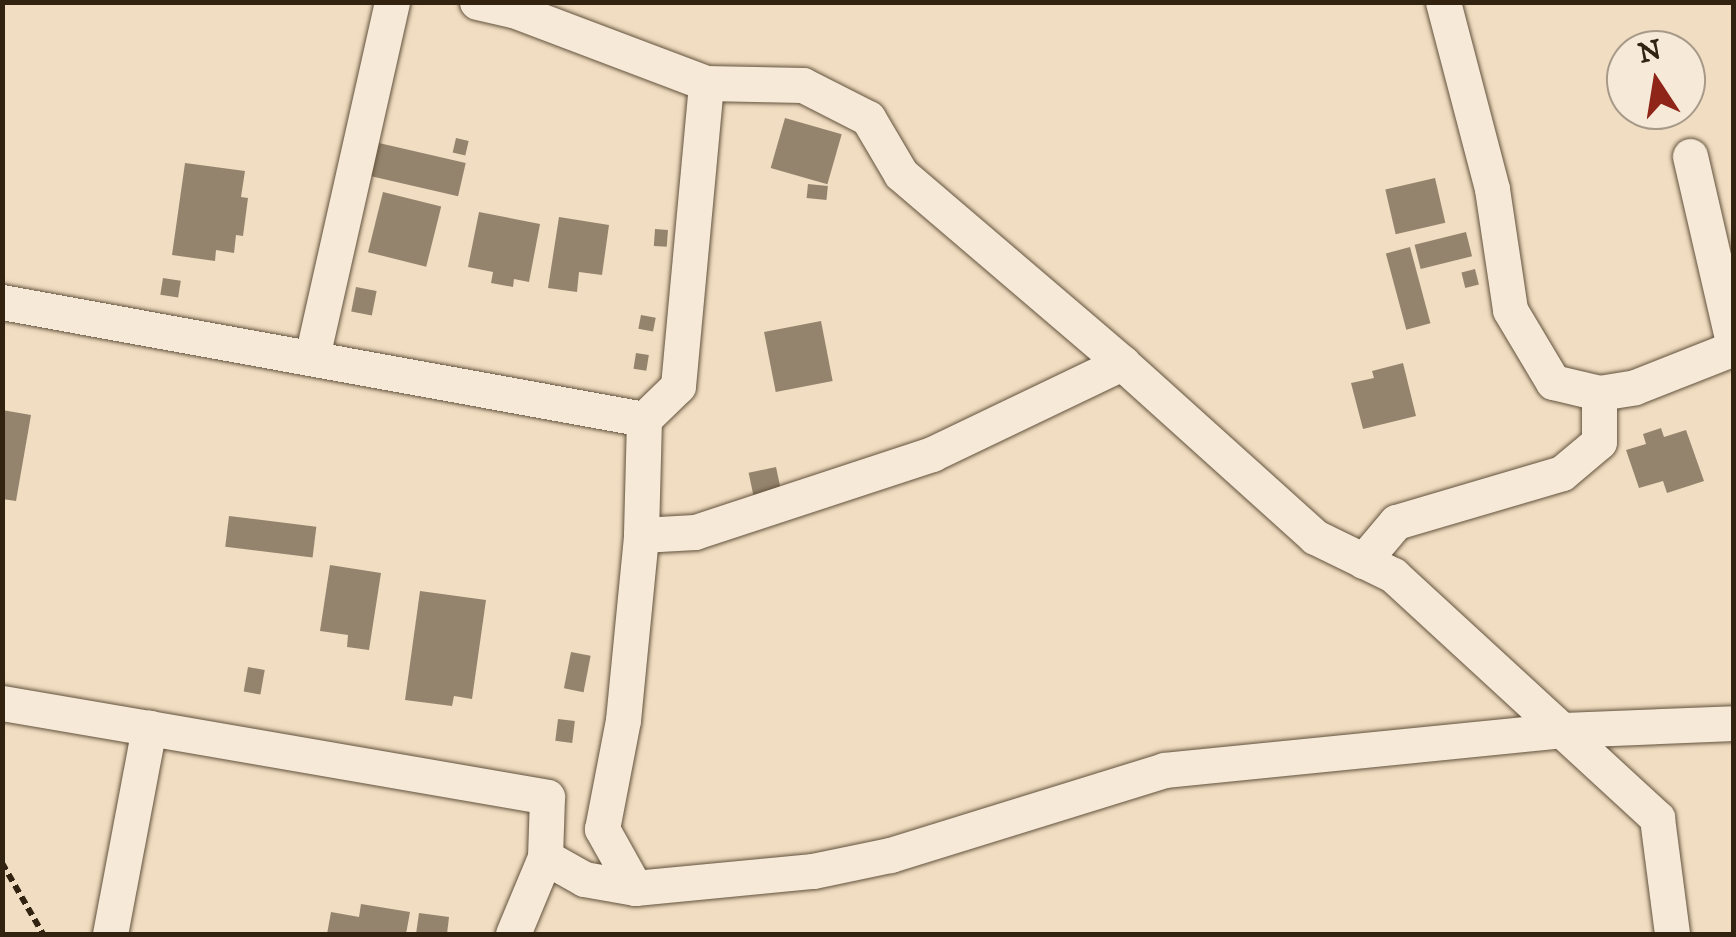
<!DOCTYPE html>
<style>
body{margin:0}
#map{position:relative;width:1736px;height:937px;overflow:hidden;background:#f1ddc1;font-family:"IM FELL DW Pica",serif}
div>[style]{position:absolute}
.building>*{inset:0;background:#95846d;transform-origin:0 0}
.path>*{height:6px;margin-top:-3px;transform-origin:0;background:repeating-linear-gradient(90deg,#322311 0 8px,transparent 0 13px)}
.roads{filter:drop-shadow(0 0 2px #62523d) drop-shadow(0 0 2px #62523d)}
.street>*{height:35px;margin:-17.5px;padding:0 17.5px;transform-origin:17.5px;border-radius:17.5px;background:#f6e9d7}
span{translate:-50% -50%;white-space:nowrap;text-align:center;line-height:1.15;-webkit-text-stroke:8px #f6e9d7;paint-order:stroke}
.frame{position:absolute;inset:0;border:5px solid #322311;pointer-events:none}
.north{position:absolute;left:1606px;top:30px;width:100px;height:100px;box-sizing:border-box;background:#f6e9d7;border:2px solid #a89a88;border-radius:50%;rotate:348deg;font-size:28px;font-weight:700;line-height:40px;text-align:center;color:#322311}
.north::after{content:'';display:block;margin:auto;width:35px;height:45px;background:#8f2418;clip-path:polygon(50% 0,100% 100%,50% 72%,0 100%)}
</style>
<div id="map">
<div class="building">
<div style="left:785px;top:118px;width:59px;height:52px;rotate:16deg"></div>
<div style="left:456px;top:138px;width:13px;height:15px;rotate:13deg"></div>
<div style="left:379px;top:143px;width:89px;height:34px;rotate:13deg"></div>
<div style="clip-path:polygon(185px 163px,245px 171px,241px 197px,248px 198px,243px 236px,236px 235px,234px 253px,216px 250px,215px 261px,172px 255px)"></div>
<div style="left:1435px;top:178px;width:46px;height:51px;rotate:77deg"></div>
<div style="left:808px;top:184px;width:20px;height:14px;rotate:6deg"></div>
<div style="left:383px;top:192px;width:60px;height:62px;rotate:14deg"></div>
<div style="clip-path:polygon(479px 212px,540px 224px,529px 282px,514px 279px,513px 287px,491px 283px,493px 272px,468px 267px)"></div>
<div style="clip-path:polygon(559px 217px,609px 225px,602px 275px,579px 272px,577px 292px,548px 288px)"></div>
<div style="left:655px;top:229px;width:13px;height:17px;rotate:4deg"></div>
<div style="left:1466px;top:232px;width:25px;height:53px;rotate:76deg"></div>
<div style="left:1410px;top:247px;width:79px;height:25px;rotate:75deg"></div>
<div style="left:1475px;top:269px;width:16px;height:14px;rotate:76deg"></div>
<div style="left:163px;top:278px;width:18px;height:17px;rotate:9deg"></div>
<div style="left:356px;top:287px;width:21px;height:25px;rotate:11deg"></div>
<div style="left:641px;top:315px;width:15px;height:14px;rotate:11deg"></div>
<div style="left:821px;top:321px;width:61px;height:58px;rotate:79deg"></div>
<div style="left:636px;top:353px;width:13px;height:16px;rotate:9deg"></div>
<div style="clip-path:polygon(1403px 363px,1416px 416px,1363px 429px,1351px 383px,1374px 378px,1372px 371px)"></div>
<div style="clip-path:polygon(2px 410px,31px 415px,16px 501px,2px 499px)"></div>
<div style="clip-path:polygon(1661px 428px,1664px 437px,1686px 430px,1704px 481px,1667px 493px,1663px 481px,1639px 488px,1626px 450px,1646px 444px,1643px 434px)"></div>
<div style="left:776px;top:467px;width:25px;height:28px;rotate:78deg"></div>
<div style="left:229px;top:516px;width:88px;height:31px;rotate:7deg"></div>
<div style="clip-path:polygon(330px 565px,381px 573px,369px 650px,347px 647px,348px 635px,320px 631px)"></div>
<div style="clip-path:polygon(420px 591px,486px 600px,472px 699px,454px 696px,452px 706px,405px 700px)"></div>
<div style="left:571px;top:652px;width:20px;height:37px;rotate:11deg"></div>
<div style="left:248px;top:667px;width:17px;height:25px;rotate:10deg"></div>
<div style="left:558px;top:719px;width:17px;height:22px;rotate:7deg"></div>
<div style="clip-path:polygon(361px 904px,410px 912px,406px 934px,327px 934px,331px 912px,359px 917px)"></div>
<div style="clip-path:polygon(419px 913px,449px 917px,447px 934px,416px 934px)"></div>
</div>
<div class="path">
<div style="left:2px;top:863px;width:82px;rotate:60deg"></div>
</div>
<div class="roads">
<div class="street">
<div style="left:477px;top:2px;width:37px;rotate:13deg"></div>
<div style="left:513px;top:10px;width:206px;rotate:20.7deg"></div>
<div style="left:706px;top:83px;width:97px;rotate:1.2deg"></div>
<div style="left:803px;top:85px;width:73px;rotate:26.9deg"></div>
<div style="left:868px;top:118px;width:65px;rotate:59.5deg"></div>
<div style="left:901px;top:174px;width:291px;rotate:40.5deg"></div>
<div style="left:1122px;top:363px;width:260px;rotate:42deg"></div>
<div style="left:1315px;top:537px;width:87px;rotate:26deg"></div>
<div style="left:1393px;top:575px;width:359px;rotate:42.6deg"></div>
<div style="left:1657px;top:818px;width:117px;rotate:82.6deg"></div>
<div style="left:1443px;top:2px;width:193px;rotate:75.3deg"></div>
<div style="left:1492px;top:189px;width:122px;rotate:81.5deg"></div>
<div style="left:1510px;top:310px;width:84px;rotate:59.2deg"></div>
<div style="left:1553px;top:382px;width:47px;rotate:13.4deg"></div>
<div style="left:1599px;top:393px;width:36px;rotate:-9deg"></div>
<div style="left:1635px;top:387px;width:106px;rotate:-21.5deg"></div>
<div style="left:1690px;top:156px;width:195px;rotate:77deg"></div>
<div style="left:2px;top:302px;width:653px;rotate:10.33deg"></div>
<div style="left:644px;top:419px;width:116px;rotate:91.5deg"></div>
<div style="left:641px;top:535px;width:54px;rotate:-3.2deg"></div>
<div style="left:695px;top:532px;width:250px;rotate:-18.2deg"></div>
<div style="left:932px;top:454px;width:211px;rotate:-25.6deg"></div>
<div style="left:312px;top:357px;width:364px;rotate:-77.3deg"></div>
<div style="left:644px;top:419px;width:47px;rotate:-44.1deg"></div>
<div style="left:678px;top:386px;width:304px;rotate:-84.7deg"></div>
<div style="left:1363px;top:561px;width:51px;rotate:-49.8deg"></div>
<div style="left:1396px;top:522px;width:173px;rotate:-16.4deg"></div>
<div style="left:1562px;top:473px;width:48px;rotate:-40deg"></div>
<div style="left:1599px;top:442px;width:49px;rotate:-90deg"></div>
<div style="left:2px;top:703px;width:149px;rotate:9.7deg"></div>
<div style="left:635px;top:888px;width:68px;rotate:-119.2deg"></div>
<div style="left:602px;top:829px;width:111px;rotate:-79.1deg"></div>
<div style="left:623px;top:720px;width:186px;rotate:-84.4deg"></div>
<div style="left:110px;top:934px;width:210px;rotate:-79.3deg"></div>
<div style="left:149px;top:728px;width:404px;rotate:9.8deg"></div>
<div style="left:547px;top:797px;width:60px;rotate:91.9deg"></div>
<div style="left:545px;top:857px;width:45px;rotate:29.4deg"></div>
<div style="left:584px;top:879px;width:52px;rotate:10deg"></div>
<div style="left:635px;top:888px;width:179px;rotate:-5.5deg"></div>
<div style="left:813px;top:871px;width:79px;rotate:-11.7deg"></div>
<div style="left:890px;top:855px;width:287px;rotate:-17.2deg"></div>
<div style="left:1164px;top:770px;width:401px;rotate:-5.7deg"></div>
<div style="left:1563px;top:730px;width:171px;rotate:-2.3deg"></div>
<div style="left:513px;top:934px;width:83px;rotate:-67.4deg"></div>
</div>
</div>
<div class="frame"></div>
<div class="north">N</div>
</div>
